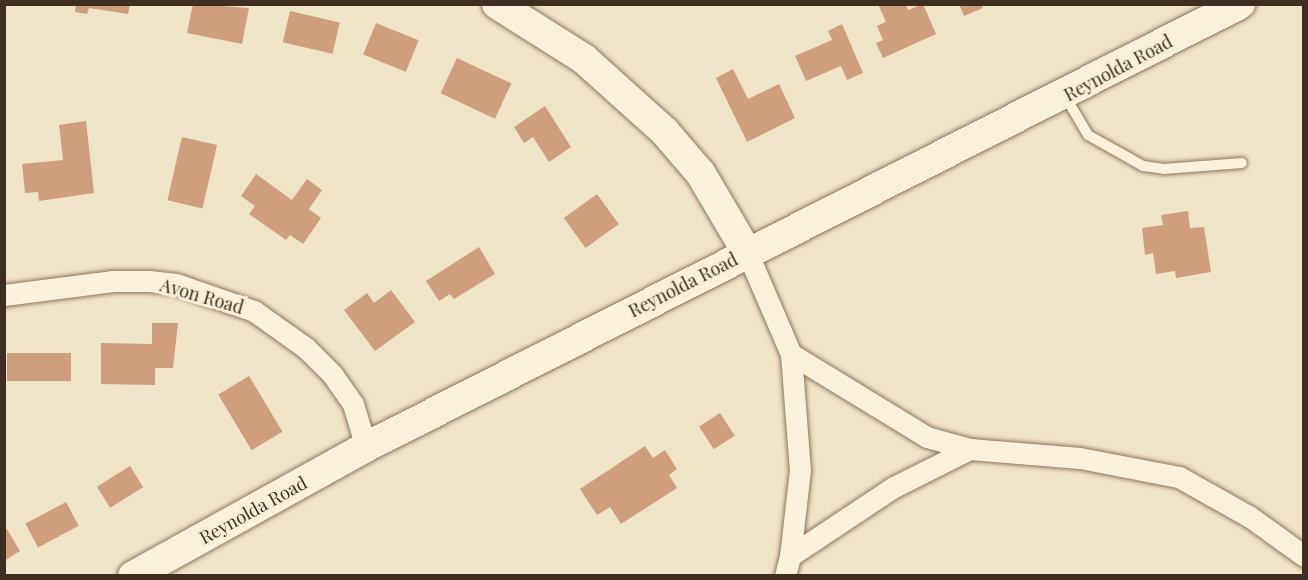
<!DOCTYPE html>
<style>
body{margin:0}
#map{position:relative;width:1308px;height:580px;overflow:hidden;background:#f0e4c8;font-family:"Playfair Display",serif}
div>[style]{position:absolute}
.building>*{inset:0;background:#cf9f7d;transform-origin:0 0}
.roads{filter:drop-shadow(0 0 2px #8d765c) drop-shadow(0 0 2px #8d765c)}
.lane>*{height:10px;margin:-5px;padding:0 5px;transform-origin:5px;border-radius:5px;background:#faf1dc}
.street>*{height:21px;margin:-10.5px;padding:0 10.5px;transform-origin:10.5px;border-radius:10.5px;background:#faf1dc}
.secondary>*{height:30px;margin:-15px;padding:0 15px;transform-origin:15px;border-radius:15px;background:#faf1dc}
span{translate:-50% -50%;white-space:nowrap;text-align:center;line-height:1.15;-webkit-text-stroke:6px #f7eed8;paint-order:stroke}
.street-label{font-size:18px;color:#3d2e20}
.frame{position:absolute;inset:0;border:6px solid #3d2e20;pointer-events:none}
</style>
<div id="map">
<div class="building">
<div style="clip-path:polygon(76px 4px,130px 4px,128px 14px,89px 8px,87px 14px,75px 12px)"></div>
<div style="clip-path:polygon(193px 4px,249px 8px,242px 44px,187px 33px)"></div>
<div style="clip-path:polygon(878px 4px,906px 4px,908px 10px,923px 4px,936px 34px,883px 58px,876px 43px,883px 40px,877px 26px,886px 22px)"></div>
<div style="clip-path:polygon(959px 4px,981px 4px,983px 8px,964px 16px)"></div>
<div style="left:290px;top:11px;width:51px;height:32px;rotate:13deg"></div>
<div style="left:376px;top:23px;width:46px;height:34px;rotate:22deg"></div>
<div style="clip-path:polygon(842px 24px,863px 73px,847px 80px,841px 66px,806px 81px,795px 56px,832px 40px,828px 31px)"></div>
<div style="left:457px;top:58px;width:60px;height:39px;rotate:25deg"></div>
<div style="clip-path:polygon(733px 69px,748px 99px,779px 84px,795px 118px,747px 142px,716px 78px)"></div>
<div style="clip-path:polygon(545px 106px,571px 147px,549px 162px,533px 137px,524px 143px,514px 127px)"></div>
<div style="clip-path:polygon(86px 121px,94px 193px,39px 201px,38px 192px,25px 193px,22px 164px,63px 160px,59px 125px)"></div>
<div style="left:182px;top:137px;width:36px;height:65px;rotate:13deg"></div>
<div style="clip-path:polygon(256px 174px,292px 200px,307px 179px,322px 190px,309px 209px,321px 218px,303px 244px,290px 235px,286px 240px,249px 214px,255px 206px,241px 196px)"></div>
<div style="left:597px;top:194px;width:37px;height:41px;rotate:54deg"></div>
<div style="clip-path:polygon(1188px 211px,1190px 228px,1204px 227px,1211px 272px,1176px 278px,1175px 271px,1156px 274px,1153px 253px,1145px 255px,1142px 228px,1163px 225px,1161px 215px)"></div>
<div style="clip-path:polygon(479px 247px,495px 274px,454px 299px,450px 294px,439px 301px,426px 281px)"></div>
<div style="clip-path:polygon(391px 290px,415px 322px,375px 351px,344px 310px,367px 293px,374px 303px)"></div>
<div style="clip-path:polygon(152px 323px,178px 323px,173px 368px,155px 368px,155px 385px,101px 384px,101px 343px,152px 344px)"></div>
<div style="left:7px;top:353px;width:64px;height:28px"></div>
<div style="left:249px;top:376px;width:65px;height:36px;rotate:59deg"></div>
<div style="left:720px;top:413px;width:27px;height:25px;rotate:57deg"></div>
<div style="clip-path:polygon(645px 446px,653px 458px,665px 450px,677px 469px,669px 475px,677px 488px,621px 524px,610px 507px,597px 515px,580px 489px)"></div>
<div style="left:130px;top:466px;width:25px;height:39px;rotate:58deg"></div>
<div style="left:66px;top:502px;width:27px;height:46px;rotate:62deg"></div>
<div style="clip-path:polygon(7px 529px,20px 551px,4px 561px,4px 530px)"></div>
</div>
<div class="roads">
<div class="lane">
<div style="left:1065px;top:96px;width:45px;rotate:59.5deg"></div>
<div style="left:1088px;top:135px;width:63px;rotate:29.4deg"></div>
<div style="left:1143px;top:166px;width:21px;rotate:8deg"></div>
<div style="left:1164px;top:169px;width:78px;rotate:-4.4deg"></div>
</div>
<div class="street">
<div style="left:747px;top:252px;width:111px;rotate:66.7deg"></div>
<div style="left:791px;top:354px;width:116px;rotate:85.6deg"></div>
<div style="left:800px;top:470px;width:87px;rotate:96.6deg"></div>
<div style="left:4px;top:295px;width:110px;rotate:-7.3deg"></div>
<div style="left:113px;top:281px;width:36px"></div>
<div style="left:149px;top:281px;width:27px;rotate:6deg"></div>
<div style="left:176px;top:284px;width:83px;rotate:19.1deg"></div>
<div style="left:254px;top:311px;width:64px;rotate:35.4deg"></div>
<div style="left:306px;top:348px;width:37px;rotate:45deg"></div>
<div style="left:332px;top:374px;width:37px;rotate:55deg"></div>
<div style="left:353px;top:404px;width:45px;rotate:73.2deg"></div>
<div style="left:791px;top:354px;width:159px;rotate:31.4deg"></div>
<div style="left:927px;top:437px;width:45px;rotate:15.6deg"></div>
<div style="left:970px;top:449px;width:110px;rotate:4.7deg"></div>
<div style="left:1080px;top:458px;width:101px;rotate:10.9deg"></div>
<div style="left:1179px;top:477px;width:81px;rotate:29.4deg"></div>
<div style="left:1250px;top:517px;width:67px;rotate:35.8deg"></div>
<div style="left:785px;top:576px;width:21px;rotate:-76deg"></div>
<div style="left:790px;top:556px;width:125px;rotate:-33.6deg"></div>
<div style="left:894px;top:487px;width:85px;rotate:-26.6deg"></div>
</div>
<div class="secondary">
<div style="left:497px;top:4px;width:103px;rotate:32.3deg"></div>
<div style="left:584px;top:59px;width:109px;rotate:42deg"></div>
<div style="left:665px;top:132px;width:55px;rotate:49.4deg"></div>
<div style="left:701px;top:174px;width:91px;rotate:59.5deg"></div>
<div style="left:133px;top:576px;width:266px;rotate:-29deg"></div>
<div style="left:366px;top:447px;width:980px;rotate:-26.88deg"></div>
</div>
</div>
<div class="street-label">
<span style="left:1118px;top:68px;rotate:-28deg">Reynolda Road</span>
<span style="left:683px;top:285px;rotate:-27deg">Reynolda Road</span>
<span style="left:202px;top:296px;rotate:16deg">Avon Road</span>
<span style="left:253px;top:510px;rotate:-29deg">Reynolda Road</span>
</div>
<div class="frame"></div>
</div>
